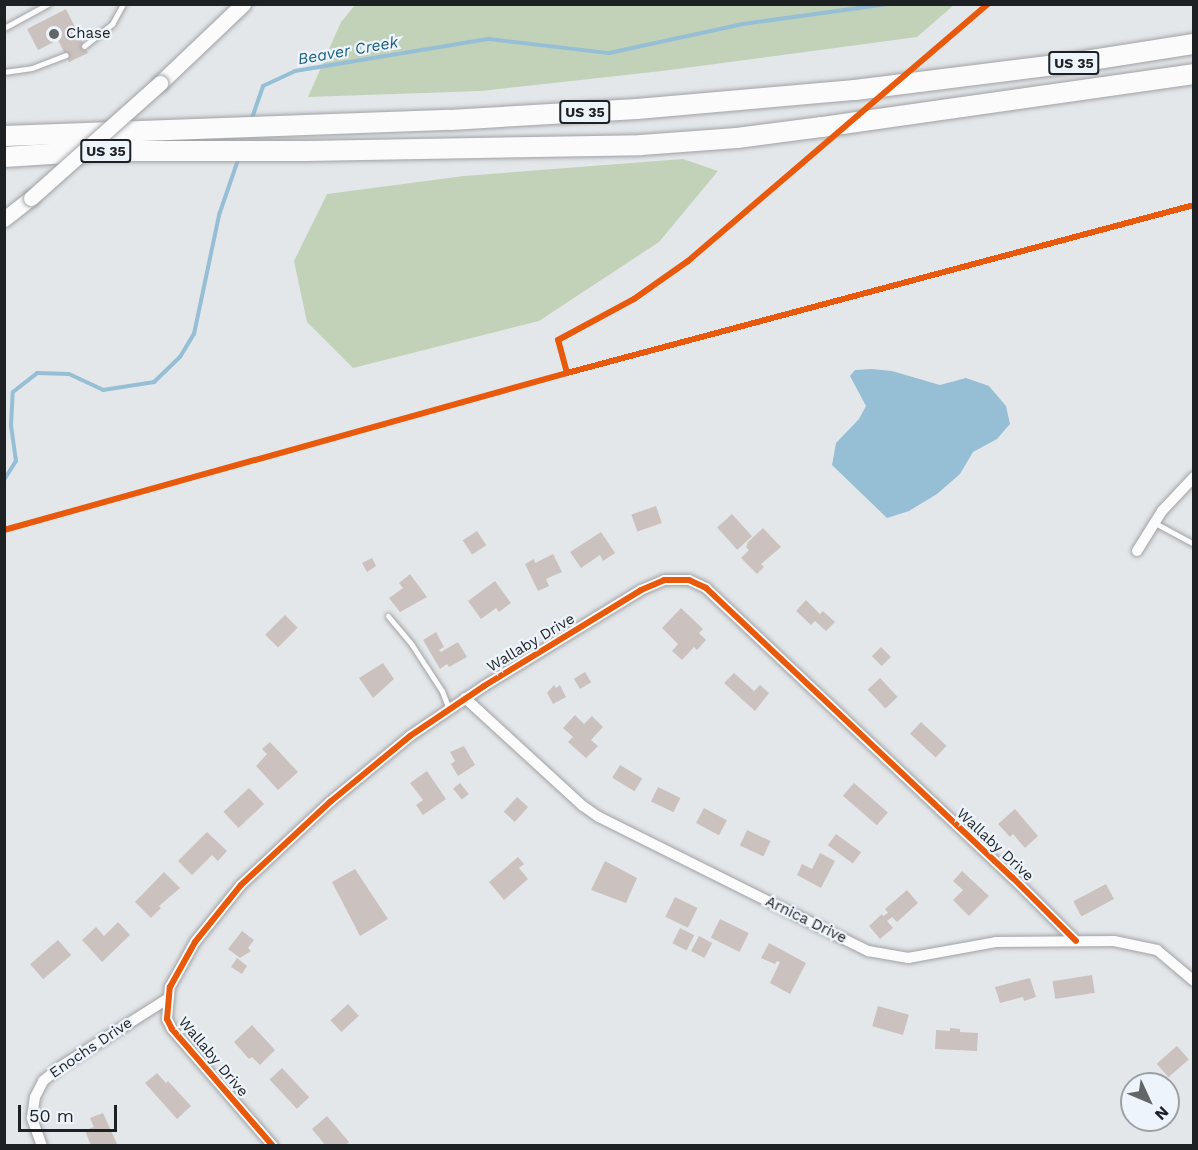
<!DOCTYPE html>
<style>
body{margin:0}
#map{position:relative;width:1198px;height:1150px;overflow:hidden;background:#e4e7ea;font-family:"Work Sans",sans-serif}
div>[style]{position:absolute}
.forest>*{inset:0;background:#c1d2b9}
.water>*{inset:0;background:#96bfd5}
.stream>*{height:4px;margin:-2px;padding:0 2px;transform-origin:2px;border-radius:2px;background:#96bfd5}
.building>*{inset:0;background:#cbc2bf;transform-origin:0 0}
.roads{filter:drop-shadow(0 0 2px #a0a2a4) drop-shadow(0 0 2px #a0a2a4)}
.lane>*{height:5px;margin:-2.5px;padding:0 2.5px;transform-origin:2.5px;border-radius:2.5px;background:#fbfbfc}
.street>*{height:10px;margin:-5px;padding:0 5px;transform-origin:5px;border-radius:5px;background:#fbfbfc}
.secondary>*{height:15px;margin:-7.5px;padding:0 7.5px;transform-origin:7.5px;border-radius:7.5px;background:#fbfbfc}
.highway>*{height:20px;margin:-10px;padding:0 10px;transform-origin:10px;border-radius:10px;background:#fbfbfc}
.bridges{filter:drop-shadow(0 0 2px #a0a2a4) drop-shadow(0 0 2px #a0a2a4)}
.secondary-bridge>*{height:15px;margin:-7.5px;padding:0 7.5px;transform-origin:7.5px;border-radius:7.5px;background:#fbfbfc}
.cycleway>*{height:6px;margin:-3px;padding:0 3px;transform-origin:3px;border-radius:3px;background:#e8590c}
.dots>*{width:16px;height:16px;translate:-50% -50%;box-sizing:border-box;border:3px solid #eef4fb;border-radius:50%}
span{translate:-50% -50%;white-space:nowrap;text-align:center;line-height:1.15;-webkit-text-stroke:4.5px #eef4fb;paint-order:stroke}
.shield-label span{padding:2px 4px;background:#eef4fb;border:2px solid;border-radius:4px;-webkit-text-stroke-width:0}
.shield-label{font-size:14px;color:#1e2123;font-weight:700}
.poi-label{font-size:15px;color:#1e2123}
.left{translate:0 -50%;text-align:left}
.street-label{font-size:15px;color:#1e2123}
.water-label{font-size:16px;color:#1a5f7e;font-style:italic}
.frame{position:absolute;inset:0;border:6px solid #1e2123;pointer-events:none}
.north{position:absolute;left:1120px;top:1072px;width:60px;height:60px;box-sizing:border-box;background:#eef4fb;border:2px solid #9ba0a5;border-radius:50%;rotate:134deg;font-size:16px;font-weight:700;line-height:24px;text-align:center;color:#1e2123}
.north::after{content:'';display:block;margin:auto;width:21px;height:27px;background:#636669;clip-path:polygon(50% 0,100% 100%,50% 72%,0 100%)}
.scale{position:absolute;left:18px;top:1105px;width:99px;height:27px;box-sizing:border-box;border:3px solid #1e2123;border-top:0;padding-left:8px;font-size:18px;line-height:21px;white-space:nowrap;color:#1e2123;-webkit-text-stroke:4px #eef4fb;paint-order:stroke}
</style>
<div id="map">
<div class="forest">
<div style="clip-path:polygon(355px 5px,355px 4px,954px 5px,917px 37px,662px 71px,481px 91px,308px 97px,341px 22px)"></div>
<div style="clip-path:polygon(683px 159px,718px 171px,659px 242px,539px 321px,353px 368px,307px 322px,294px 261px,327px 194px,464px 176px)"></div>
</div>
<div class="water">
<div style="clip-path:polygon(872px 369px,892px 371px,940px 385px,966px 378px,989px 386px,1006px 406px,1010px 424px,997px 439px,973px 452px,960px 474px,937px 494px,909px 511px,887px 518px,832px 465px,836px 443px,859px 419px,866px 406px,850px 376px,855px 370px)"></div>
</div>
<div class="stream">
<div style="left:251px;top:121px;width:37px;rotate:-71deg"></div>
<div style="left:263px;top:86px;width:35px;rotate:-25deg"></div>
<div style="left:295px;top:71px;width:197px;rotate:-9.4deg"></div>
<div style="left:489px;top:39px;width:121px;rotate:6.7deg"></div>
<div style="left:609px;top:53px;width:137px;rotate:-12.2deg"></div>
<div style="left:743px;top:24px;width:146px;rotate:-7.9deg"></div>
<div style="left:4px;top:480px;width:22px;rotate:-58deg"></div>
<div style="left:16px;top:461px;width:36px;rotate:-98deg"></div>
<div style="left:11px;top:425px;width:33px;rotate:-87deg"></div>
<div style="left:13px;top:392px;width:31px;rotate:-38deg"></div>
<div style="left:37px;top:373px;width:32px;rotate:2deg"></div>
<div style="left:69px;top:374px;width:38px;rotate:25deg"></div>
<div style="left:103px;top:390px;width:52px;rotate:-8.9deg"></div>
<div style="left:154px;top:382px;width:36px;rotate:-44deg"></div>
<div style="left:180px;top:357px;width:27px;rotate:-59deg"></div>
<div style="left:194px;top:334px;width:122px;rotate:-78.1deg"></div>
<div style="left:219px;top:215px;width:61px;rotate:-71deg"></div>
</div>
<div class="building">
<div style="clip-path:polygon(66px 9px,88px 53px,69px 62px,58px 40px,38px 50px,27px 29px)"></div>
<div style="left:656px;top:506px;width:18px;height:26px;rotate:71deg"></div>
<div style="left:732px;top:514px;width:30px;height:20px;rotate:48deg"></div>
<div style="clip-path:polygon(763px 528px,781px 547px,761px 564px,764px 567px,757px 574px,741px 558px,749px 550px,746px 547px,748px 542px)"></div>
<div style="left:477px;top:531px;width:17px;height:17px;rotate:57deg"></div>
<div style="clip-path:polygon(601px 532px,615px 553px,603px 561px,600px 555px,581px 568px,570px 552px)"></div>
<div style="clip-path:polygon(553px 554px,562px 572px,546px 579px,549px 586px,538px 591px,525px 564px,534px 559px,535px 563px)"></div>
<div style="clip-path:polygon(372px 558px,376px 566px,367px 572px,362px 563px)"></div>
<div style="clip-path:polygon(410px 574px,427px 597px,400px 612px,389px 598px,403px 588px,399px 583px)"></div>
<div style="clip-path:polygon(495px 581px,511px 603px,499px 612px,496px 608px,481px 619px,468px 601px)"></div>
<div style="clip-path:polygon(806px 600px,820px 614px,823px 611px,835px 622px,826px 631px,815px 621px,811px 625px,796px 611px)"></div>
<div style="clip-path:polygon(681px 608px,703px 629px,699px 633px,706px 640px,697px 650px,694px 647px,682px 660px,672px 651px,678px 644px,662px 628px)"></div>
<div style="left:285px;top:615px;width:18px;height:28px;rotate:45deg"></div>
<div style="clip-path:polygon(436px 632px,444px 647px,439px 650px,441px 652px,458px 642px,467px 657px,449px 667px,447px 664px,440px 669px,423px 640px)"></div>
<div style="left:881px;top:647px;width:14px;height:13px;rotate:45deg"></div>
<div style="clip-path:polygon(383px 663px,394px 679px,373px 698px,359px 678px)"></div>
<div style="left:585px;top:672px;width:12px;height:13px;rotate:59deg"></div>
<div style="clip-path:polygon(734px 673px,754px 691px,760px 685px,769px 693px,755px 711px,724px 683px)"></div>
<div style="left:880px;top:678px;width:26px;height:17px;rotate:47deg"></div>
<div style="clip-path:polygon(554px 685px,556px 688px,560px 685px,566px 697px,553px 704px,547px 693px)"></div>
<div style="clip-path:polygon(575px 715px,584px 724px,592px 716px,603px 727px,591px 740px,598px 746px,586px 758px,568px 742px,573px 737px,563px 728px)"></div>
<div style="left:921px;top:722px;width:35px;height:16px;rotate:43deg"></div>
<div style="clip-path:polygon(270px 742px,298px 772px,278px 790px,256px 766px,267px 754px,262px 749px)"></div>
<div style="clip-path:polygon(464px 746px,475px 765px,458px 776px,451px 764px,455px 761px,450px 752px)"></div>
<div style="left:620px;top:765px;width:26px;height:15px;rotate:31deg"></div>
<div style="clip-path:polygon(427px 771px,446px 799px,423px 815px,416px 805px,423px 800px,410px 783px)"></div>
<div style="left:460px;top:783px;width:14px;height:9px;rotate:51deg"></div>
<div style="left:854px;top:783px;width:45px;height:17px;rotate:41deg"></div>
<div style="left:658px;top:787px;width:25px;height:16px;rotate:26deg"></div>
<div style="left:249px;top:788px;width:22px;height:35px;rotate:47deg"></div>
<div style="left:517px;top:797px;width:15px;height:20px;rotate:42deg"></div>
<div style="left:704px;top:808px;width:26px;height:17px;rotate:28deg"></div>
<div style="clip-path:polygon(1015px 809px,1038px 836px,1025px 848px,1013px 834px,1010px 837px,998px 824px)"></div>
<div style="left:747px;top:830px;width:26px;height:17px;rotate:25deg"></div>
<div style="clip-path:polygon(207px 832px,227px 851px,218px 861px,212px 855px,192px 875px,178px 861px)"></div>
<div style="left:836px;top:834px;width:31px;height:14px;rotate:36deg"></div>
<div style="clip-path:polygon(820px 853px,835px 861px,821px 888px,797px 875px,802px 864px,812px 869px)"></div>
<div style="clip-path:polygon(518px 857px,524px 864px,519px 868px,528px 879px,504px 900px,489px 882px)"></div>
<div style="clip-path:polygon(605px 861px,637px 878px,626px 903px,591px 890px)"></div>
<div style="clip-path:polygon(355px 869px,388px 919px,360px 936px,332px 882px)"></div>
<div style="clip-path:polygon(962px 871px,989px 896px,969px 916px,953px 900px,963px 890px,953px 881px)"></div>
<div style="clip-path:polygon(164px 872px,180px 888px,159px 906px,161px 908px,151px 918px,135px 902px)"></div>
<div style="left:1106px;top:884px;width:17px;height:37px;rotate:62deg"></div>
<div style="clip-path:polygon(907px 890px,918px 903px,897px 922px,892px 917px,887px 921px,893px 928px,880px 939px,869px 926px,882px 914px,883px 916px,888px 913px,885px 909px)"></div>
<div style="left:675px;top:897px;width:25px;height:22px;rotate:26deg"></div>
<div style="left:720px;top:919px;width:32px;height:21px;rotate:26deg"></div>
<div style="clip-path:polygon(118px 922px,130px 935px,102px 962px,82px 940px,96px 927px,104px 936px)"></div>
<div style="left:680px;top:928px;width:16px;height:17px;rotate:27deg"></div>
<div style="clip-path:polygon(242px 931px,254px 940px,248px 948px,251px 951px,240px 958px,228px 949px)"></div>
<div style="left:699px;top:936px;width:15px;height:17px;rotate:28deg"></div>
<div style="left:58px;top:940px;width:20px;height:37px;rotate:49deg"></div>
<div style="clip-path:polygon(769px 943px,806px 963px,790px 994px,770px 983px,780px 962px,777px 961px,775px 964px,761px 958px)"></div>
<div style="clip-path:polygon(237px 958px,247px 966px,242px 974px,231px 967px)"></div>
<div style="left:1092px;top:975px;width:18px;height:40px;rotate:81deg"></div>
<div style="clip-path:polygon(1030px 978px,1036px 997px,1024px 1001px,1023px 997px,1000px 1003px,995px 987px)"></div>
<div style="left:348px;top:1004px;width:16px;height:24px;rotate:47deg"></div>
<div style="left:878px;top:1006px;width:32px;height:21px;rotate:16deg"></div>
<div style="clip-path:polygon(252px 1025px,275px 1050px,260px 1065px,252px 1057px,249px 1059px,234px 1042px)"></div>
<div style="clip-path:polygon(950px 1028px,960px 1029px,960px 1032px,978px 1033px,977px 1051px,935px 1049px,936px 1030px,950px 1031px)"></div>
<div style="left:1177px;top:1046px;width:18px;height:27px;rotate:49deg"></div>
<div style="left:282px;top:1068px;width:40px;height:17px;rotate:47deg"></div>
<div style="clip-path:polygon(157px 1073px,166px 1083px,168px 1081px,191px 1106px,177px 1119px,145px 1083px)"></div>
<div style="clip-path:polygon(103px 1113px,117px 1144px,91px 1146px,85px 1130px,94px 1127px,90px 1118px)"></div>
<div style="clip-path:polygon(327px 1116px,349px 1142px,345px 1146px,326px 1146px,312px 1129px)"></div>
</div>
<div class="roads">
<div class="lane">
<div style="left:4px;top:28px;width:50px;rotate:-28.6deg"></div>
<div style="left:84px;top:46px;width:36px;rotate:-38deg"></div>
<div style="left:112px;top:24px;width:23px;rotate:-61deg"></div>
<div style="left:4px;top:72px;width:28px;rotate:-8deg"></div>
<div style="left:32px;top:68px;width:36px;rotate:-21deg"></div>
<div style="left:1155px;top:523px;width:44px;rotate:28.3deg"></div>
<div style="left:388px;top:616px;width:38px;rotate:50deg"></div>
<div style="left:412px;top:645px;width:55px;rotate:56.9deg"></div>
<div style="left:442px;top:691px;width:19px;rotate:69deg"></div>
</div>
<div class="street">
<div style="left:1137px;top:551px;width:47px;rotate:-58deg"></div>
<div style="left:1162px;top:511px;width:47px;rotate:-46.7deg"></div>
<div style="left:465px;top:698px;width:160px;rotate:42.5deg"></div>
<div style="left:583px;top:806px;width:19px;rotate:35deg"></div>
<div style="left:599px;top:817px;width:301px;rotate:26.5deg"></div>
<div style="left:868px;top:951px;width:41px;rotate:9.9deg"></div>
<div style="left:908px;top:958px;width:89px;rotate:-10.3deg"></div>
<div style="left:996px;top:942px;width:118px;rotate:-0.5deg"></div>
<div style="left:1114px;top:941px;width:44px;rotate:11.8deg"></div>
<div style="left:1157px;top:950px;width:48px;rotate:40deg"></div>
<div style="left:42px;top:1146px;width:30px;rotate:-110deg"></div>
<div style="left:32px;top:1118px;width:21px;rotate:-82deg"></div>
<div style="left:35px;top:1097px;width:18px;rotate:-63deg"></div>
<div style="left:43px;top:1081px;width:22px;rotate:-39deg"></div>
<div style="left:60px;top:1067px;width:127px;rotate:-32.4deg"></div>
<div style="left:273px;top:1146px;width:155px;rotate:-130.8deg"></div>
<div style="left:172px;top:1029px;width:11px;rotate:-117deg"></div>
<div style="left:167px;top:1019px;width:32px;rotate:-85deg"></div>
<div style="left:170px;top:987px;width:51px;rotate:-60.9deg"></div>
<div style="left:195px;top:942px;width:73px;rotate:-51.1deg"></div>
<div style="left:241px;top:885px;width:122px;rotate:-43deg"></div>
<div style="left:330px;top:802px;width:104px;rotate:-39.5deg"></div>
<div style="left:410px;top:736px;width:89px;rotate:-34deg"></div>
<div style="left:484px;top:686px;width:184px;rotate:-31.4deg"></div>
<div style="left:641px;top:590px;width:25px;rotate:-23deg"></div>
<div style="left:664px;top:580px;width:25px"></div>
<div style="left:689px;top:580px;width:19px;rotate:25deg"></div>
<div style="left:706px;top:588px;width:422px;rotate:43.4deg"></div>
<div style="left:1013px;top:878px;width:89px;rotate:45deg"></div>
</div>
<div class="secondary">
<div style="left:160px;top:83px;width:115px;rotate:-43.6deg"></div>
<div style="left:4px;top:219px;width:34px;rotate:-38deg"></div>
</div>
<div class="highway">
<div style="left:4px;top:136px;width:446px;rotate:-2.1deg"></div>
<div style="left:450px;top:120px;width:187px;rotate:-3.4deg"></div>
<div style="left:637px;top:109px;width:219px;rotate:-5deg"></div>
<div style="left:855px;top:90px;width:219px;rotate:-7.1deg"></div>
<div style="left:1072px;top:63px;width:123px;rotate:-8.9deg"></div>
<div style="left:4px;top:157px;width:94px;rotate:-3.7deg"></div>
<div style="left:98px;top:151px;width:208px"></div>
<div style="left:306px;top:151px;width:335px;rotate:-1deg"></div>
<div style="left:641px;top:145px;width:96px;rotate:-4.2deg"></div>
<div style="left:737px;top:138px;width:86px;rotate:-7.4deg"></div>
<div style="left:822px;top:127px;width:376px;rotate:-8.1deg"></div>
</div>
</div>
<div class="bridges">
<div class="secondary-bridge">
<div style="left:31px;top:198px;width:173px;rotate:-41.7deg"></div>
</div>
</div>
<div class="cycleway">
<div style="left:567px;top:373px;width:34px;rotate:-105deg"></div>
<div style="left:558px;top:340px;width:86px;rotate:-28.3deg"></div>
<div style="left:634px;top:299px;width:66px;rotate:-35.1deg"></div>
<div style="left:688px;top:261px;width:395px;rotate:-40.6deg"></div>
<div style="left:4px;top:530px;width:584px;rotate:-15.58deg"></div>
<div style="left:567px;top:373px;width:649px;rotate:-15deg"></div>
<div style="left:273px;top:1146px;width:155px;rotate:-130.8deg"></div>
<div style="left:172px;top:1029px;width:11px;rotate:-117deg"></div>
<div style="left:167px;top:1019px;width:32px;rotate:-85deg"></div>
<div style="left:170px;top:987px;width:51px;rotate:-60.9deg"></div>
<div style="left:195px;top:942px;width:73px;rotate:-51.1deg"></div>
<div style="left:241px;top:885px;width:122px;rotate:-43deg"></div>
<div style="left:330px;top:802px;width:104px;rotate:-39.5deg"></div>
<div style="left:410px;top:736px;width:89px;rotate:-34deg"></div>
<div style="left:484px;top:686px;width:184px;rotate:-31.4deg"></div>
<div style="left:641px;top:590px;width:25px;rotate:-23deg"></div>
<div style="left:664px;top:580px;width:25px"></div>
<div style="left:689px;top:580px;width:19px;rotate:25deg"></div>
<div style="left:706px;top:588px;width:422px;rotate:43.4deg"></div>
<div style="left:1013px;top:878px;width:89px;rotate:45deg"></div>
</div>
<div class="dots">
<div style="left:54px;top:34px;background:#636669"></div>
</div>
<div class="shield-label">
<span style="left:1074px;top:63px">US 35</span>
<span style="left:585px;top:112px">US 35</span>
<span style="left:106px;top:151px">US 35</span>
</div>
<div class="poi-label">
<span class="left" style="left:66px;top:34px">Chase</span>
</div>
<div class="street-label">
<span style="left:531px;top:643px;rotate:-31deg">Wallaby Drive</span>
<span style="left:995px;top:845px;rotate:43deg">Wallaby Drive</span>
<span style="left:806px;top:920px;rotate:26deg">Arnica Drive</span>
<span style="left:91px;top:1048px;rotate:-34deg">Enochs Drive</span>
<span style="left:213px;top:1057px;rotate:50deg">Wallaby Drive</span>
</div>
<div class="water-label">
<span style="left:348px;top:51px;rotate:-10deg">Beaver Creek</span>
</div>
<div class="frame"></div>
<div class="north">N</div>
<div class="scale">50 m</div>
</div>
